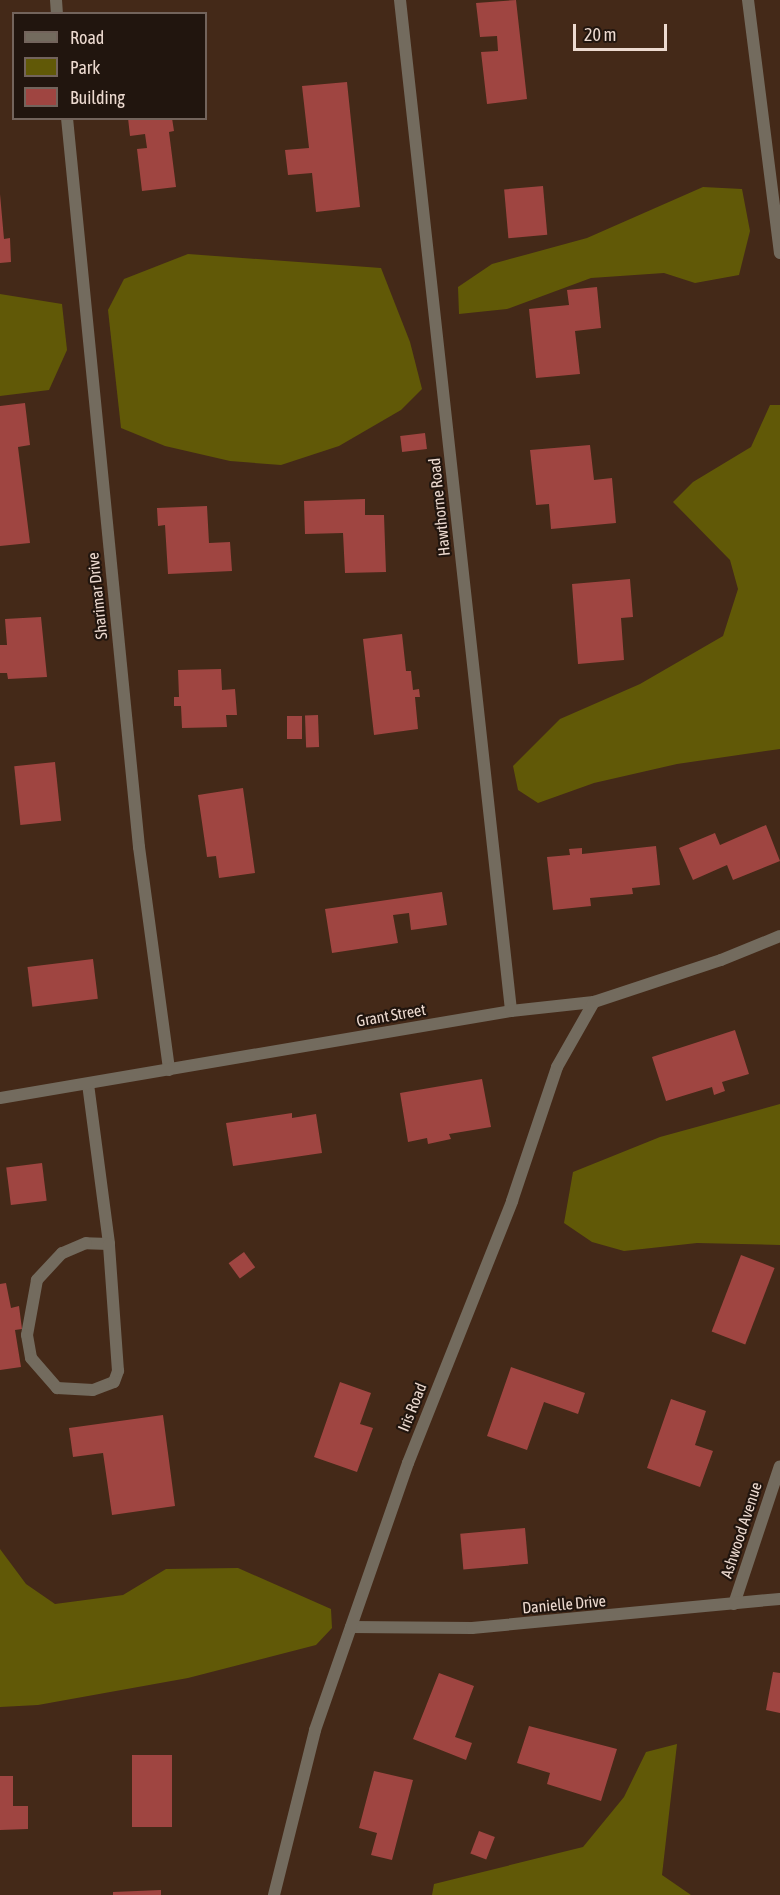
<!DOCTYPE html>
<style>
body{margin:0}
#map{position:relative;width:780px;height:1895px;overflow:hidden;background:#442918;font-family:"Asap Condensed",sans-serif}
div>[style]{position:absolute}
.green>*{inset:0;background:#615907}
.building>*{inset:0;background:#9f4541;transform-origin:0 0}
.lane>*{height:12px;margin:-6px;padding:0 6px;transform-origin:6px;border-radius:6px;background:#736b5e}
.street>*{height:12px;margin:-6px;padding:0 6px;transform-origin:6px;border-radius:6px;background:#736b5e}
span{translate:-50% -50%;white-space:nowrap;text-align:center;line-height:1.15;-webkit-text-stroke:4.5px #21150e;paint-order:stroke}
.street-label{font-size:16px;color:#eddad0}
.legend{position:absolute;left:12px;top:12px;width:195px;height:108px;box-sizing:border-box;background:#21150e;border:2px solid #73645c;margin:0;padding:8px 10px;list-style:none;font-size:18px;color:#eddad0}
.legend li{display:flex;align-items:center;gap:12px;height:30px}
.legend b{width:30px;border:2px solid #73645c}
.scale{position:absolute;left:573px;top:24px;width:94px;height:27px;box-sizing:border-box;border:3px solid #eddad0;border-top:0;padding-left:8px;font-size:18px;line-height:21px;white-space:nowrap;color:#eddad0;-webkit-text-stroke:4px #21150e;paint-order:stroke}
</style>
<div id="map">
<div class="green">
<div style="clip-path:polygon(703px 187px,742px 189px,750px 231px,739px 275px,695px 283px,664px 273px,591px 278px,507px 309px,459px 314px,458px 287px,492px 264px,587px 238px)"></div>
<div style="clip-path:polygon(188px 254px,381px 268px,410px 342px,422px 389px,401px 410px,339px 446px,281px 465px,230px 461px,165px 446px,121px 428px,108px 310px,124px 279px)"></div>
<div style="clip-path:polygon(0 294px,62px 304px,67px 350px,49px 390px,0 396px)"></div>
<div style="clip-path:polygon(770px 405px,780px 405px,780px 749px,677px 764px,594px 783px,538px 803px,518px 790px,513px 766px,560px 719px,640px 684px,723px 636px,738px 589px,730px 560px,673px 502px,693px 482px,751px 447px)"></div>
<div style="clip-path:polygon(780px 1104px,780px 1245px,697px 1243px,624px 1251px,592px 1242px,564px 1223px,573px 1172px,660px 1137px)"></div>
<div style="clip-path:polygon(0 1549px,26px 1584px,55px 1604px,123px 1595px,166px 1569px,238px 1568px,331px 1609px,332px 1628px,316px 1645px,188px 1678px,38px 1705px,0 1707px)"></div>
<div style="clip-path:polygon(677px 1744px,662px 1875px,691px 1895px,432px 1895px,434px 1884px,583px 1847px,624px 1797px,646px 1752px)"></div>
</div>
<div class="building">
<div style="clip-path:polygon(516px 0,527px 99px,487px 104px,481px 52px,498px 51px,497px 36px,480px 37px,476px 3px)"></div>
<div style="clip-path:polygon(347px 82px,360px 207px,316px 212px,312px 173px,288px 175px,285px 150px,309px 148px,302px 86px)"></div>
<div style="clip-path:polygon(128px 118px,172px 118px,174px 131px,169px 132px,176px 187px,142px 191px,137px 149px,147px 148px,145px 134px,130px 136px)"></div>
<div style="left:543px;top:186px;width:49px;height:39px;rotate:85deg"></div>
<div style="clip-path:polygon(0 194px,4px 239px,10px 238px,11px 262px,0 263px)"></div>
<div style="clip-path:polygon(597px 287px,601px 328px,575px 331px,580px 374px,536px 378px,529px 309px,569px 305px,567px 290px)"></div>
<div style="clip-path:polygon(25px 403px,30px 445px,18px 447px,30px 543px,0 546px,0 406px)"></div>
<div style="left:425px;top:433px;width:16px;height:25px;rotate:83deg"></div>
<div style="clip-path:polygon(590px 445px,594px 480px,612px 478px,616px 523px,551px 529px,549px 504px,536px 505px,530px 450px)"></div>
<div style="clip-path:polygon(365px 499px,365px 515px,384px 515px,386px 572px,345px 573px,343px 533px,305px 534px,304px 501px)"></div>
<div style="clip-path:polygon(207px 506px,209px 543px,230px 542px,232px 571px,168px 574px,165px 525px,158px 526px,157px 508px)"></div>
<div style="clip-path:polygon(630px 579px,633px 617px,621px 618px,624px 660px,578px 664px,572px 584px)"></div>
<div style="clip-path:polygon(41px 617px,47px 677px,8px 679px,7px 673px,0 673px,0 645px,7px 645px,5px 619px)"></div>
<div style="clip-path:polygon(402px 634px,406px 671px,411px 671px,413px 690px,419px 689px,420px 697px,415px 697px,418px 729px,374px 735px,363px 639px)"></div>
<div style="clip-path:polygon(221px 669px,222px 690px,235px 689px,237px 715px,226px 715px,227px 727px,182px 728px,181px 706px,174px 706px,174px 697px,179px 697px,178px 670px)"></div>
<div style="left:318px;top:715px;width:32px;height:13px;rotate:88deg"></div>
<div style="left:287px;top:716px;width:15px;height:23px"></div>
<div style="left:55px;top:762px;width:59px;height:41px;rotate:84deg"></div>
<div style="clip-path:polygon(243px 788px,255px 873px,219px 878px,216px 856px,207px 857px,198px 795px)"></div>
<div style="clip-path:polygon(766px 825px,780px 861px,733px 880px,727px 865px,693px 880px,679px 848px,715px 833px,720px 845px)"></div>
<div style="clip-path:polygon(656px 846px,660px 885px,632px 888px,633px 894px,590px 898px,591px 906px,553px 910px,547px 857px,570px 855px,569px 849px,582px 848px,582px 854px)"></div>
<div style="clip-path:polygon(442px 892px,447px 925px,411px 930px,409px 913px,393px 915px,398px 943px,332px 953px,325px 909px)"></div>
<div style="left:93px;top:959px;width:40px;height:66px;rotate:83deg"></div>
<div style="clip-path:polygon(735px 1030px,749px 1074px,722px 1082px,725px 1091px,714px 1095px,712px 1087px,666px 1101px,652px 1057px)"></div>
<div style="clip-path:polygon(482px 1079px,491px 1127px,449px 1134px,451px 1139px,428px 1144px,427px 1138px,408px 1142px,400px 1093px)"></div>
<div style="clip-path:polygon(292px 1113px,292px 1118px,316px 1114px,322px 1153px,233px 1166px,226px 1123px)"></div>
<div style="left:42px;top:1163px;width:38px;height:36px;rotate:83deg"></div>
<div style="left:244px;top:1252px;width:19px;height:19px;rotate:54deg"></div>
<div style="left:741px;top:1255px;width:36px;height:82px;rotate:21deg"></div>
<div style="clip-path:polygon(6px 1283px,11px 1308px,19px 1306px,22px 1329px,15px 1330px,21px 1367px,0 1370px,0 1284px)"></div>
<div style="clip-path:polygon(511px 1367px,585px 1393px,578px 1414px,544px 1402px,527px 1450px,487px 1436px)"></div>
<div style="clip-path:polygon(340px 1382px,371px 1393px,360px 1424px,373px 1428px,357px 1472px,314px 1457px)"></div>
<div style="clip-path:polygon(671px 1399px,706px 1411px,695px 1445px,713px 1451px,700px 1487px,647px 1468px)"></div>
<div style="clip-path:polygon(163px 1415px,175px 1506px,112px 1515px,103px 1453px,73px 1457px,69px 1428px)"></div>
<div style="left:525px;top:1528px;width:36px;height:65px;rotate:85deg"></div>
<div style="clip-path:polygon(773px 1672px,780px 1673px,780px 1713px,766px 1710px)"></div>
<div style="clip-path:polygon(439px 1673px,474px 1686px,455px 1737px,472px 1743px,466px 1760px,413px 1739px)"></div>
<div style="clip-path:polygon(529px 1726px,617px 1749px,601px 1801px,547px 1784px,550px 1773px,517px 1763px)"></div>
<div style="left:132px;top:1755px;width:40px;height:72px"></div>
<div style="clip-path:polygon(374px 1771px,413px 1780px,392px 1860px,371px 1855px,377px 1833px,359px 1828px)"></div>
<div style="clip-path:polygon(0 1776px,13px 1776px,13px 1806px,28px 1806px,28px 1829px,0 1830px)"></div>
<div style="left:479px;top:1831px;width:17px;height:24px;rotate:21deg"></div>
<div style="clip-path:polygon(161px 1890px,161px 1895px,113px 1895px,113px 1892px)"></div>
</div>
<div class="lane">
<div style="left:734px;top:1604px;width:145px;rotate:-71.6deg"></div>
</div>
<div class="street">
<div style="left:56px;top:0;width:14px;rotate:86deg"></div>
<div style="left:400px;top:0;width:1017px;rotate:83.73deg"></div>
<div style="left:748px;top:0;width:255px;rotate:82.8deg"></div>
<div style="left:67px;top:118px;width:733px;rotate:84.36deg"></div>
<div style="left:139px;top:847px;width:225px;rotate:82.3deg"></div>
<div style="left:88px;top:1084px;width:161px;rotate:82.5deg"></div>
<div style="left:109px;top:1244px;width:23px;rotate:-178deg"></div>
<div style="left:86px;top:1243px;width:26px;rotate:157deg"></div>
<div style="left:62px;top:1253px;width:37px;rotate:133deg"></div>
<div style="left:37px;top:1280px;width:56px;rotate:100.3deg"></div>
<div style="left:27px;top:1335px;width:23px;rotate:80deg"></div>
<div style="left:31px;top:1358px;width:40px;rotate:49deg"></div>
<div style="left:57px;top:1388px;width:36px;rotate:3deg"></div>
<div style="left:93px;top:1390px;width:22px;rotate:-21deg"></div>
<div style="left:114px;top:1382px;width:12px;rotate:-70deg"></div>
<div style="left:118px;top:1371px;width:127px;rotate:-94.1deg"></div>
<div style="left:0;top:1098px;width:518px;rotate:-9.66deg"></div>
<div style="left:511px;top:1011px;width:83px;rotate:-6.2deg"></div>
<div style="left:594px;top:1002px;width:134px;rotate:-18.3deg"></div>
<div style="left:721px;top:960px;width:64px;rotate:-22.1deg"></div>
<div style="left:351px;top:1627px;width:121px;rotate:0.5deg"></div>
<div style="left:472px;top:1628px;width:309px;rotate:-5.4deg"></div>
<div style="left:274px;top:1895px;width:170px;rotate:-76deg"></div>
<div style="left:315px;top:1730px;width:283px;rotate:-70.8deg"></div>
<div style="left:408px;top:1463px;width:282px;rotate:-68.3deg"></div>
<div style="left:512px;top:1201px;width:141px;rotate:-71.4deg"></div>
<div style="left:557px;top:1067px;width:75px;rotate:-60.4deg"></div>
</div>
<div class="street-label">
<span style="left:439px;top:507px;rotate:-96deg">Hawthorne Road</span>
<span style="left:97px;top:596px;rotate:-96deg">Sharimar Drive</span>
<span style="left:391px;top:1015px;rotate:-10deg">Grant Street</span>
<span style="left:412px;top:1407px;rotate:-68deg">Iris Road</span>
<span style="left:741px;top:1530px;rotate:-72deg">Ashwood Avenue</span>
<span style="left:564px;top:1604px;rotate:-5deg">Danielle Drive</span>
</div>
<ul class="legend">
<li><b style="height:8px;background:#736b5e"></b>Road</li>
<li><b style="height:16px;background:#615907"></b>Park</li>
<li><b style="height:16px;background:#9f4541"></b>Building</li>
</ul>
<div class="scale">20 m</div>
</div>
